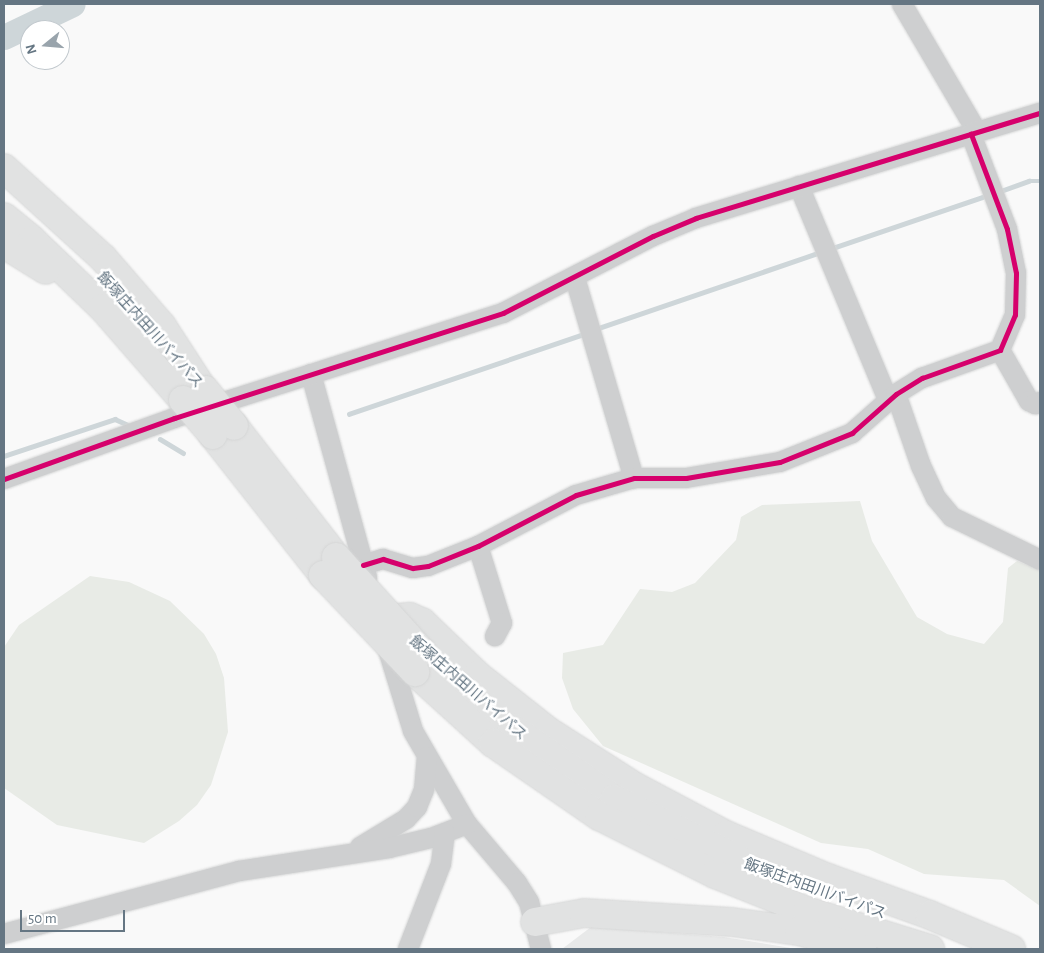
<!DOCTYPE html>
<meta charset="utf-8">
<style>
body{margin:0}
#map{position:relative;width:1044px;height:953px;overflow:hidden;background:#f9f9f9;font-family:"Alegreya Sans","Noto Sans JP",sans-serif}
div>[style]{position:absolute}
.built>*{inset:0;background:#e8e9e9}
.green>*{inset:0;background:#e8ebe6}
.stream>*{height:4.5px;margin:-2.25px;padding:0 2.25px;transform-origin:2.25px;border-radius:2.25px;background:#ced6d9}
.river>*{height:25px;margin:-12.5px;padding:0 12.5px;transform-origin:12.5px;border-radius:12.5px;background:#ced6d9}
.roads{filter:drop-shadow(0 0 1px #d5d6d6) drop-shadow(0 0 1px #d5d6d6)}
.minor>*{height:20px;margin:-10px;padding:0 10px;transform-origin:10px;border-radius:10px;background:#cecfd0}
.highway>*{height:28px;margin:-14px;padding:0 14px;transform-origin:14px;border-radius:14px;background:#e1e2e2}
.bridges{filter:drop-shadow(0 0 1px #d5d6d6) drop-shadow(0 0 1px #d5d6d6)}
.highway-bridge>*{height:28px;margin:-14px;padding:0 14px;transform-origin:14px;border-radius:14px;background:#e1e2e2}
.cycleway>*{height:5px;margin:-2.5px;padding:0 2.5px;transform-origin:2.5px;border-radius:2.5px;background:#d6006c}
span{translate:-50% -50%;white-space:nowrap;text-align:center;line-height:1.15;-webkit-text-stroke:5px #fff;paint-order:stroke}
.street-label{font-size:15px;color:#657683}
.frame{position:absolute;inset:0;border:5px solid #657683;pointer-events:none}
.north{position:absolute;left:20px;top:20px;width:50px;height:50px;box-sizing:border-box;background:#fff;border:1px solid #c1c8cd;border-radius:50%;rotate:253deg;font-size:14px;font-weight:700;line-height:20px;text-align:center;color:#657683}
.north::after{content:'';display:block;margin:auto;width:18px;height:22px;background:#99a4ac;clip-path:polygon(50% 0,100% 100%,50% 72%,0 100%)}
.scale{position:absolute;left:20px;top:910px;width:105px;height:22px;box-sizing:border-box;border:2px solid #657683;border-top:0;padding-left:6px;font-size:15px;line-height:18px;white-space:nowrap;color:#657683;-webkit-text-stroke:4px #fff;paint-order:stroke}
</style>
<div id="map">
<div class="built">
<div style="clip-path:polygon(591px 927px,724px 937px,797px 949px,562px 949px)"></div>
</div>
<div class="green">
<div style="clip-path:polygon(860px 501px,872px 541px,917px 617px,947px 634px,984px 644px,1003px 622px,1008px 568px,1017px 561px,1040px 570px,1040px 906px,1004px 880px,924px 874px,868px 849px,821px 843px,603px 746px,573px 709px,562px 678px,563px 653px,603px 645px,640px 589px,672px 592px,695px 583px,736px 540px,741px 517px,762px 505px)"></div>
<div style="clip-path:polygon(90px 576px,129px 582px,170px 601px,204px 634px,216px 654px,224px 678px,228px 732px,211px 785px,197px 805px,179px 821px,144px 843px,57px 825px,4px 788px,4px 647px,19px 625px)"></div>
</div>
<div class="stream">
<div style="left:998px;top:192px;width:33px;rotate:-20deg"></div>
<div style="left:1029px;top:181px;width:11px"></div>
<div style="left:830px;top:249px;width:168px;rotate:-18.8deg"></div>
<div style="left:596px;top:329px;width:238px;rotate:-18.9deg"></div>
<div style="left:349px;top:414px;width:251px;rotate:-18.8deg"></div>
<div style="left:160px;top:439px;width:27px;rotate:31deg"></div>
<div style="left:4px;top:456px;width:117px;rotate:-18.4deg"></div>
<div style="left:115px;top:419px;width:14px;rotate:25deg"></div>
</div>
<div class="river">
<div style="left:4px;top:37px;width:76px;rotate:-25.6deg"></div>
</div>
<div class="roads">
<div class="minor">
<div style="left:902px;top:4px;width:148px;rotate:59.6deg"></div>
<div style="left:799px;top:186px;width:232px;rotate:67.4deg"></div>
<div style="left:575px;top:278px;width:209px;rotate:73.6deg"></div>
<div style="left:1000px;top:350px;width:59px;rotate:60.4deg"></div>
<div style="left:1029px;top:401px;width:7px;rotate:27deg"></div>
<div style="left:1035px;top:404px;width:5px;rotate:-22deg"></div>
<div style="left:311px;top:374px;width:211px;rotate:74.6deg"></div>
<div style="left:896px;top:394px;width:76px;rotate:70.9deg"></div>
<div style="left:921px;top:466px;width:35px;rotate:65deg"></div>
<div style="left:936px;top:498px;width:25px;rotate:50deg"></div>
<div style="left:952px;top:517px;width:98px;rotate:26deg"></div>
<div style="left:4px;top:479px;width:181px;rotate:-19.7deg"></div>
<div style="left:174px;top:418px;width:345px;rotate:-17.7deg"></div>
<div style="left:503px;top:313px;width:169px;rotate:-27.2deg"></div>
<div style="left:653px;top:236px;width:47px;rotate:-22.7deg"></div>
<div style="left:696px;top:218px;width:360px;rotate:-17deg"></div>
<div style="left:478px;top:546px;width:81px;rotate:72.7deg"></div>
<div style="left:502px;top:623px;width:15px;rotate:118deg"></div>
<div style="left:363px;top:565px;width:21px;rotate:-17deg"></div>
<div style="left:383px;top:559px;width:31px;rotate:17deg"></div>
<div style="left:413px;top:568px;width:15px;rotate:-8deg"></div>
<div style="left:428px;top:566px;width:54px;rotate:-21.8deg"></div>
<div style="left:478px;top:546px;width:110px;rotate:-27.5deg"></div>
<div style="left:576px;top:495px;width:60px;rotate:-16.3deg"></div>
<div style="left:634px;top:478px;width:52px"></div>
<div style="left:686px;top:478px;width:95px;rotate:-9.7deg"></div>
<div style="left:780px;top:462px;width:78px;rotate:-21.9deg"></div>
<div style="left:852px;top:433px;width:59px;rotate:-41.6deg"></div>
<div style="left:896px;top:394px;width:31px;rotate:-32deg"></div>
<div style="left:922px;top:378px;width:83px;rotate:-19.7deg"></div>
<div style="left:1000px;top:350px;width:38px;rotate:-67deg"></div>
<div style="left:1015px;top:315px;width:42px;rotate:-88.6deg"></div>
<div style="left:1016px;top:273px;width:45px;rotate:-101.6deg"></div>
<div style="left:1007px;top:229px;width:102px;rotate:-110.8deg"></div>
<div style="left:386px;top:643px;width:92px;rotate:72.9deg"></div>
<div style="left:413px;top:731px;width:108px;rotate:59.9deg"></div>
<div style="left:467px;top:824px;width:77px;rotate:49.7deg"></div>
<div style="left:517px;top:883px;width:22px;rotate:58deg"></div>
<div style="left:529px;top:902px;width:49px;rotate:75.7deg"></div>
<div style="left:360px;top:847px;width:54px;rotate:-31.3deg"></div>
<div style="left:406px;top:819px;width:16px;rotate:-47deg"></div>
<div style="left:417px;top:807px;width:18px;rotate:-68deg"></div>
<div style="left:424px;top:790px;width:33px;rotate:-85deg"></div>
<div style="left:4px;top:934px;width:243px;rotate:-15deg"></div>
<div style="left:239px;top:871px;width:152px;rotate:-8.7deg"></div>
<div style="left:389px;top:848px;width:43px;rotate:-13.4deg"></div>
<div style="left:431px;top:838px;width:39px;rotate:-21deg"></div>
<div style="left:408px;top:949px;width:91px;rotate:-68.8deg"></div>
<div style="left:441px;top:864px;width:31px;rotate:-83deg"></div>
</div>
<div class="highway">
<div style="left:4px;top:168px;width:134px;rotate:42.3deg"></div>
<div style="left:103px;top:258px;width:90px;rotate:49.1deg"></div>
<div style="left:162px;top:326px;width:68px;rotate:57deg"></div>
<div style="left:4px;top:217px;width:36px;rotate:39deg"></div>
<div style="left:32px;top:240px;width:98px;rotate:43.8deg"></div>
<div style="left:103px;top:308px;width:122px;rotate:49deg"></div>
<div style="left:4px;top:244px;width:49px;rotate:31.8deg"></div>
<div style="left:234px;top:426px;width:166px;rotate:52.1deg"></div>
<div style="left:213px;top:435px;width:178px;rotate:51.8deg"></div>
<div style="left:379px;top:620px;width:31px;rotate:-6deg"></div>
<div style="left:410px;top:617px;width:13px;rotate:23deg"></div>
<div style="left:422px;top:622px;width:76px;rotate:43.9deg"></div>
<div style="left:477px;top:675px;width:90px;rotate:38.3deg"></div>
<div style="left:548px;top:731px;width:102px;rotate:32.6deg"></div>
<div style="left:634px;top:786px;width:104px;rotate:28deg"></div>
<div style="left:726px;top:835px;width:111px;rotate:22.9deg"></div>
<div style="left:828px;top:878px;width:109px;rotate:19.9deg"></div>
<div style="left:930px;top:915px;width:88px;rotate:22.8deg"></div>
<div style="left:422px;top:652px;width:118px;rotate:40.2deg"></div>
<div style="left:512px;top:728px;width:124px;rotate:34.8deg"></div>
<div style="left:614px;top:799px;width:149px;rotate:25.9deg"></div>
<div style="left:415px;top:672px;width:105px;rotate:42.3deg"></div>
<div style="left:493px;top:743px;width:129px;rotate:34.6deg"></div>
<div style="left:599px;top:816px;width:130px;rotate:26.6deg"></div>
<div style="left:715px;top:874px;width:99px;rotate:21.9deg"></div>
<div style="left:807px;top:911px;width:129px;rotate:17.2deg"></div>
<div style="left:535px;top:922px;width:50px;rotate:-10.4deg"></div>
<div style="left:584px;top:913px;width:148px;rotate:3.5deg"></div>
<div style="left:732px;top:922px;width:68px;rotate:7.7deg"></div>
<div style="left:799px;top:931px;width:66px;rotate:15.9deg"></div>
</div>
</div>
<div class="bridges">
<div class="highway-bridge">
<div style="left:205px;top:390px;width:46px;rotate:51.1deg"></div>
<div style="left:183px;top:400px;width:46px;rotate:49.4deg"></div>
<div style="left:336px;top:557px;width:128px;rotate:47.8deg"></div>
<div style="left:323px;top:575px;width:134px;rotate:46.5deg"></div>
</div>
</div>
<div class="cycleway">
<div style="left:4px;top:479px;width:181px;rotate:-19.7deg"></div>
<div style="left:174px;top:418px;width:345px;rotate:-17.7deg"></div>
<div style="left:503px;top:313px;width:169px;rotate:-27.2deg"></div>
<div style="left:653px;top:236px;width:47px;rotate:-22.7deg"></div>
<div style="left:696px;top:218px;width:360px;rotate:-17deg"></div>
<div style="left:363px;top:565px;width:21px;rotate:-17deg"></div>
<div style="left:383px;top:559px;width:31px;rotate:17deg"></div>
<div style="left:413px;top:568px;width:15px;rotate:-8deg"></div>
<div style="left:428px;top:566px;width:54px;rotate:-21.8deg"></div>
<div style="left:478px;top:546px;width:110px;rotate:-27.5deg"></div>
<div style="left:576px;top:495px;width:60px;rotate:-16.3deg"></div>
<div style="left:634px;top:478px;width:52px"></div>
<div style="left:686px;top:478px;width:95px;rotate:-9.7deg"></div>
<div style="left:780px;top:462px;width:78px;rotate:-21.9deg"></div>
<div style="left:852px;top:433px;width:59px;rotate:-41.6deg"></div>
<div style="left:896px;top:394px;width:31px;rotate:-32deg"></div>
<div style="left:922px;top:378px;width:83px;rotate:-19.7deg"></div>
<div style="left:1000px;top:350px;width:38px;rotate:-67deg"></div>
<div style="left:1015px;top:315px;width:42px;rotate:-88.6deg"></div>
<div style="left:1016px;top:273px;width:45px;rotate:-101.6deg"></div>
<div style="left:1007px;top:229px;width:102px;rotate:-110.8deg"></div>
</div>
<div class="street-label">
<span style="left:150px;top:330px;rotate:48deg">飯塚庄内田川バイパス</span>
<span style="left:468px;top:688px;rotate:41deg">飯塚庄内田川バイパス</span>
<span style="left:815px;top:889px;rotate:20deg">飯塚庄内田川バイパス</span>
</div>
<div class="frame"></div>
<div class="north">N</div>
<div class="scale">50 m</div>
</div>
